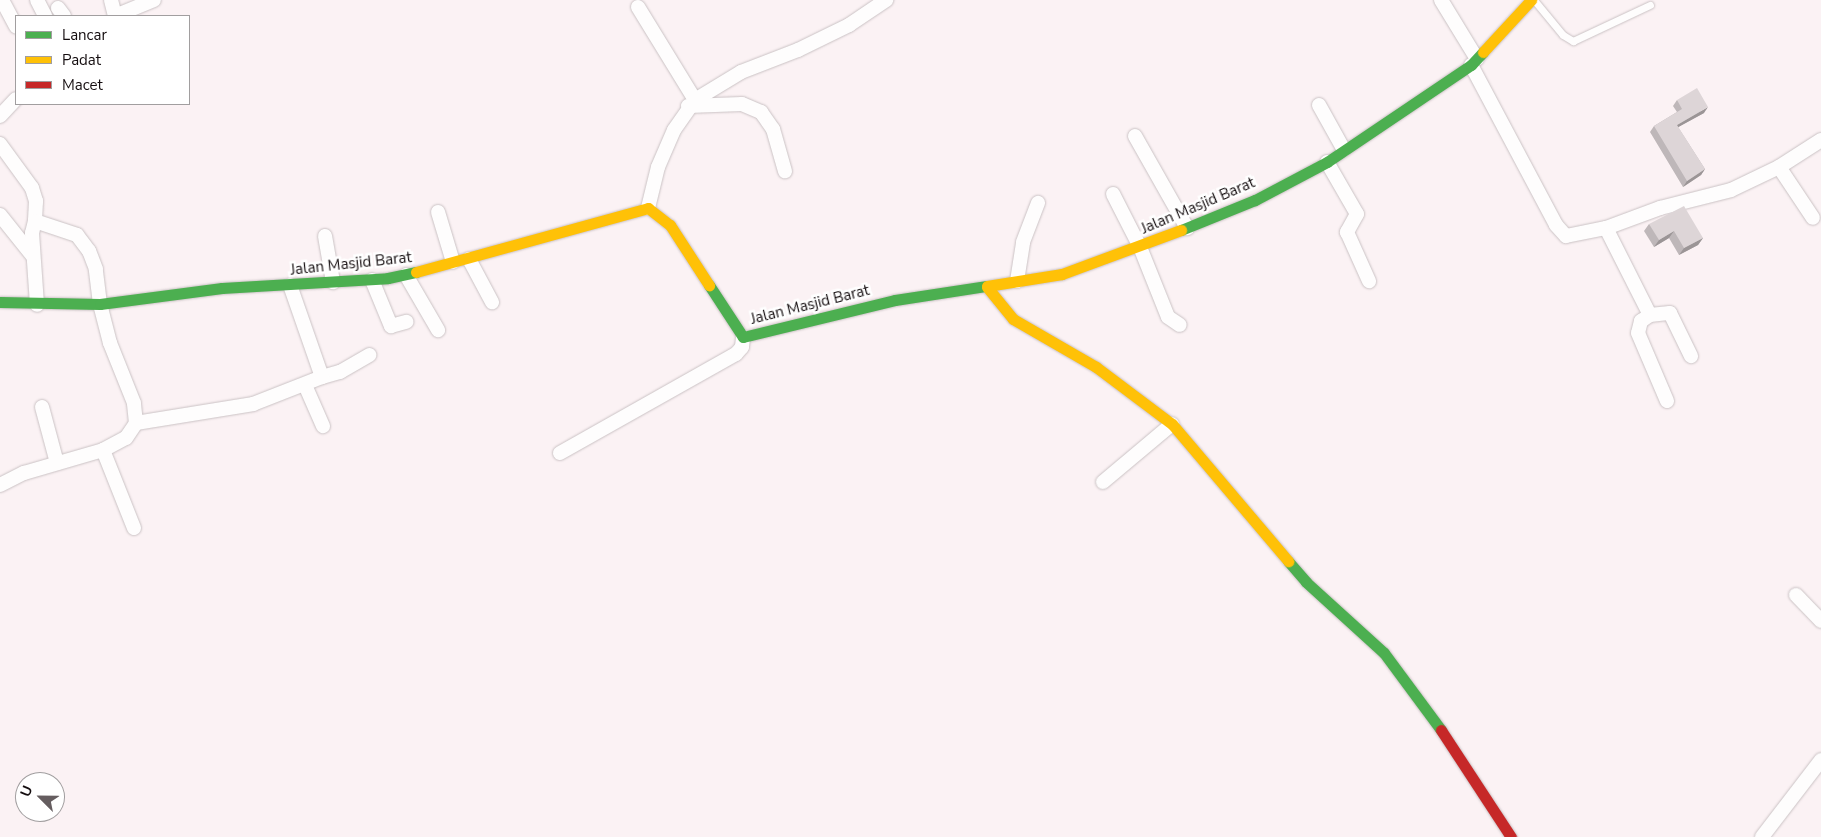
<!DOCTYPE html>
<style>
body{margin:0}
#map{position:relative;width:1821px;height:837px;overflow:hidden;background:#fbf2f4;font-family:"Nunito Sans",sans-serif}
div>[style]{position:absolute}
.roads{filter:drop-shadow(0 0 1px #cac2c4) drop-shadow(0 0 1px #cac2c4)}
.lane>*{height:7px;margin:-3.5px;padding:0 3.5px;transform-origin:3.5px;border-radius:3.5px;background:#fefdfd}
.street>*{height:14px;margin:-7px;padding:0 7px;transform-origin:7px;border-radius:7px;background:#fefdfd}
.fast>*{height:11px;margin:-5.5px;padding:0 5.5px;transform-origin:5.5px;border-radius:5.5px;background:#4caf50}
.slow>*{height:11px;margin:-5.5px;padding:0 5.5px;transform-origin:5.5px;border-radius:5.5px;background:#ffc107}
.jam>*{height:11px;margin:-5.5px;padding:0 5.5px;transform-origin:5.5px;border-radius:5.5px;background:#c62828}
.wall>*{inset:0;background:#beb7b9}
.shaded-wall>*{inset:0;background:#9b9596}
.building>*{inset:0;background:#ddd5d7}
span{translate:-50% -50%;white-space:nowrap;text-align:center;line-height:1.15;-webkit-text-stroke:5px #fff;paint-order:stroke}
.street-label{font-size:15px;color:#140d0f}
.legend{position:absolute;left:15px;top:15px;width:175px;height:90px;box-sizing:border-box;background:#fff;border:1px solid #a19e9f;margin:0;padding:6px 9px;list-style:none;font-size:15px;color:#140d0f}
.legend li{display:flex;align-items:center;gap:10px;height:25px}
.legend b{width:25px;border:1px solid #a19e9f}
.north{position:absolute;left:15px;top:772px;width:50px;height:50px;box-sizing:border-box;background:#fff;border:1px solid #a19e9f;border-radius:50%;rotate:293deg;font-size:14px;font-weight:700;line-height:20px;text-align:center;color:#140d0f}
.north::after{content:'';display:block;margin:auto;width:18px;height:22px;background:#655d5f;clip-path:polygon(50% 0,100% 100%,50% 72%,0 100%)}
</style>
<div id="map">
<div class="roads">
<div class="lane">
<div style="left:1534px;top:0;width:45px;rotate:50.4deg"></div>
<div style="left:1563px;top:35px;width:12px;rotate:31deg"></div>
<div style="left:1573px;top:41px;width:85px;rotate:-25.1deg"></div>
</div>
<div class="street">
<div style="left:2px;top:0;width:30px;rotate:62deg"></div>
<div style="left:37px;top:0;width:18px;rotate:63deg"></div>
<div style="left:111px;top:0;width:16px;rotate:76deg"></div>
<div style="left:1441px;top:0;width:69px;rotate:58.6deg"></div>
<div style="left:638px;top:7px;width:109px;rotate:58.5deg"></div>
<div style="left:58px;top:8px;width:10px;rotate:53deg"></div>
<div style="left:115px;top:16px;width:42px;rotate:-22.3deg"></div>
<div style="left:1471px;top:65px;width:181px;rotate:62deg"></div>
<div style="left:1556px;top:225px;width:15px;rotate:48deg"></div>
<div style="left:1566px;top:236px;width:41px;rotate:-11.3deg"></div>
<div style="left:1606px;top:228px;width:58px;rotate:-20.3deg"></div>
<div style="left:1660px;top:208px;width:73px;rotate:-14.2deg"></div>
<div style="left:1731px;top:190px;width:53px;rotate:-25.6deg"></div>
<div style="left:1779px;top:167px;width:50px;rotate:-32.7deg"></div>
<div style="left:1319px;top:105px;width:51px;rotate:60.9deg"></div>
<div style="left:688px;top:106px;width:54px;rotate:-2.1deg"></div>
<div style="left:742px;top:104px;width:21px;rotate:23deg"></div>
<div style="left:761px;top:112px;width:21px;rotate:55deg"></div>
<div style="left:773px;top:129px;width:44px;rotate:74.1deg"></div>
<div style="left:0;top:116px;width:23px;rotate:-47deg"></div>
<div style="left:1135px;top:136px;width:106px;rotate:60.5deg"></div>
<div style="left:0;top:144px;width:54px;rotate:54deg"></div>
<div style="left:32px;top:188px;width:14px;rotate:73deg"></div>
<div style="left:36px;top:201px;width:20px;rotate:93deg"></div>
<div style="left:1327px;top:162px;width:60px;rotate:60deg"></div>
<div style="left:1357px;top:214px;width:21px;rotate:119deg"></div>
<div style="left:1347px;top:232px;width:54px;rotate:65.8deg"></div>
<div style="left:1779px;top:167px;width:61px;rotate:56.3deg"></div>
<div style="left:1113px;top:194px;width:59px;rotate:63deg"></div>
<div style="left:1140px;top:247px;width:75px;rotate:68.2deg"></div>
<div style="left:1168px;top:317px;width:14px;rotate:34deg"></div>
<div style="left:648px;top:208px;width:42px;rotate:-76.3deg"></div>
<div style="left:658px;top:167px;width:40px;rotate:-66.6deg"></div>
<div style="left:674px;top:130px;width:37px;rotate:-55deg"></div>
<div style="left:695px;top:100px;width:54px;rotate:-31.3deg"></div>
<div style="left:741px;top:72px;width:61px;rotate:-21.1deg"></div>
<div style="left:798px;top:50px;width:57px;rotate:-26.1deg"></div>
<div style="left:849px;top:25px;width:45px;rotate:-34deg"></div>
<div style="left:438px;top:212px;width:52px;rotate:73.3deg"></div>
<div style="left:0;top:215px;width:51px;rotate:51.3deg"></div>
<div style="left:1606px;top:228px;width:97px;rotate:63.2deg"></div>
<div style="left:1650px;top:315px;width:11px;rotate:146deg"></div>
<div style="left:1641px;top:321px;width:12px;rotate:104deg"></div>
<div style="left:1638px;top:333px;width:74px;rotate:66.9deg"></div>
<div style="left:325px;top:236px;width:47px;rotate:80.1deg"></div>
<div style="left:469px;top:259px;width:49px;rotate:61.9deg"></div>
<div style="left:406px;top:275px;width:64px;rotate:59.8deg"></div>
<div style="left:372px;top:280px;width:50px;rotate:67.6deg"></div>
<div style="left:391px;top:326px;width:16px;rotate:-15deg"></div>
<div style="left:1017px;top:281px;width:39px;rotate:-81deg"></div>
<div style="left:1023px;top:242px;width:42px;rotate:-69deg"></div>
<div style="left:1650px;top:315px;width:20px;rotate:-6deg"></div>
<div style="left:1670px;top:313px;width:48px;rotate:64deg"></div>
<div style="left:322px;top:377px;width:19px;rotate:-16deg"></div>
<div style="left:340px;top:372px;width:34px;rotate:-30deg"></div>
<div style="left:305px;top:385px;width:45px;rotate:66.3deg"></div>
<div style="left:42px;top:407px;width:58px;rotate:75deg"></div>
<div style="left:136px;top:423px;width:119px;rotate:-9.2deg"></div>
<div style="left:253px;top:404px;width:74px;rotate:-21.4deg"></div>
<div style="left:322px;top:377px;width:97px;rotate:-109.2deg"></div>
<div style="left:103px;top:450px;width:84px;rotate:68.3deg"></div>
<div style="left:560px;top:453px;width:202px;rotate:-29.4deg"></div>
<div style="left:736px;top:354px;width:9px;rotate:-49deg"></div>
<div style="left:742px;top:347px;width:10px;rotate:-84deg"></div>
<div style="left:1103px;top:482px;width:90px;rotate:-40deg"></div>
<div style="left:0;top:485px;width:27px;rotate:-27deg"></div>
<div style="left:24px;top:473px;width:82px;rotate:-16.2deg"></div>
<div style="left:103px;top:450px;width:26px;rotate:-28deg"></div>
<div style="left:126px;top:438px;width:18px;rotate:-56deg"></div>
<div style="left:136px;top:423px;width:20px;rotate:-96deg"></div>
<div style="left:134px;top:403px;width:65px;rotate:-111.8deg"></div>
<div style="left:110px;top:343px;width:40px;rotate:-104.4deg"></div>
<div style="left:100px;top:304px;width:35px;rotate:-97deg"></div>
<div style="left:96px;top:269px;width:19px;rotate:-111deg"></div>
<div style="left:89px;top:251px;width:20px;rotate:-127deg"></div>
<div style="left:77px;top:235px;width:44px;rotate:-161.6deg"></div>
<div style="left:35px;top:221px;width:12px;rotate:104deg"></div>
<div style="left:32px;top:233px;width:72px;rotate:86deg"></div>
<div style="left:1796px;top:595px;width:36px;rotate:46deg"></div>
<div style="left:1762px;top:837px;width:97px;rotate:-52.5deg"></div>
</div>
<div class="fast">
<div style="left:1181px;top:230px;width:80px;rotate:-22.1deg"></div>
<div style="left:1255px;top:200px;width:81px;rotate:-27.8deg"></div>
<div style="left:1327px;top:162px;width:174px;rotate:-34deg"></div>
<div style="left:1471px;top:65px;width:18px;rotate:-47deg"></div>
<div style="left:709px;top:285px;width:62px;rotate:56.8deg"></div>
<div style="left:743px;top:337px;width:156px;rotate:-13.7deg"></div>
<div style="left:895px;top:300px;width:93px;rotate:-8.7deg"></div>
<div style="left:0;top:302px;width:100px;rotate:1.1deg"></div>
<div style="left:100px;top:304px;width:123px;rotate:-7.5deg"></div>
<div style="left:222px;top:288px;width:166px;rotate:-3.4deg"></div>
<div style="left:388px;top:278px;width:29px;rotate:-12deg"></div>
<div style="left:1288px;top:561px;width:28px;rotate:49deg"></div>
<div style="left:1306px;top:582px;width:105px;rotate:42.3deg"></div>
<div style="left:1384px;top:653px;width:96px;rotate:53.5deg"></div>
</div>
<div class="slow">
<div style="left:1483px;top:52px;width:71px;rotate:-47.3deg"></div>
<div style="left:416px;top:272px;width:241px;rotate:-15.4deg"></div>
<div style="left:648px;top:208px;width:28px;rotate:38deg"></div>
<div style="left:670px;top:225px;width:72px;rotate:57deg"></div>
<div style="left:987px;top:286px;width:76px;rotate:-9.1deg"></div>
<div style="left:1062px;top:274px;width:127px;rotate:-20.3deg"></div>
<div style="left:987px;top:287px;width:41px;rotate:50.9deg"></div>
<div style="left:1013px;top:319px;width:96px;rotate:30deg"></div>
<div style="left:1096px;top:367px;width:95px;rotate:36.9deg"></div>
<div style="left:1172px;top:424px;width:180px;rotate:49.7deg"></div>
</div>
<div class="jam">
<div style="left:1441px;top:730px;width:128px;rotate:56.8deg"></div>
</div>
</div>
<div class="wall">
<div style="clip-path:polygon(1677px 100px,1704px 113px,1678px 127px,1705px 169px,1701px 175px,1683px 187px,1650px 132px,1654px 126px,1677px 112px,1673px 106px)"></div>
<div style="clip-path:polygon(1649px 224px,1703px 238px,1698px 245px,1679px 255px,1669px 238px,1654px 247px,1644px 231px)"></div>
</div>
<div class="shaded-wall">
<div style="clip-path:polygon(1708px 107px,1704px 113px,1673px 130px,1677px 125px)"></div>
<div style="clip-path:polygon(1705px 169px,1701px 175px,1683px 187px,1687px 181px)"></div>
<div style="clip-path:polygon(1674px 231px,1669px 238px,1654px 247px,1659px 240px)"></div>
<div style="clip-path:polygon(1703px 238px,1698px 245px,1679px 255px,1684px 248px)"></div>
</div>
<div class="building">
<div style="clip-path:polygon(1697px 88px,1708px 107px,1677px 125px,1705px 169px,1687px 181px,1654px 126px,1682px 109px,1677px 100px)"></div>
<div style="clip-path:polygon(1684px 206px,1703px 238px,1684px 248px,1674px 231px,1659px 240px,1649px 224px)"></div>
</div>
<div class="street-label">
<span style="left:1198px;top:206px;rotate:-23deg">Jalan Masjid Barat</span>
<span style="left:351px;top:264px;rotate:-6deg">Jalan Masjid Barat</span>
<span style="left:810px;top:305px;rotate:-14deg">Jalan Masjid Barat</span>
</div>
<ul class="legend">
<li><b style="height:6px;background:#4caf50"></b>Lancar</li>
<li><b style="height:6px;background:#ffc107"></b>Padat</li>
<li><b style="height:6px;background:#c62828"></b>Macet</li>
</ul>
<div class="north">U</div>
</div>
